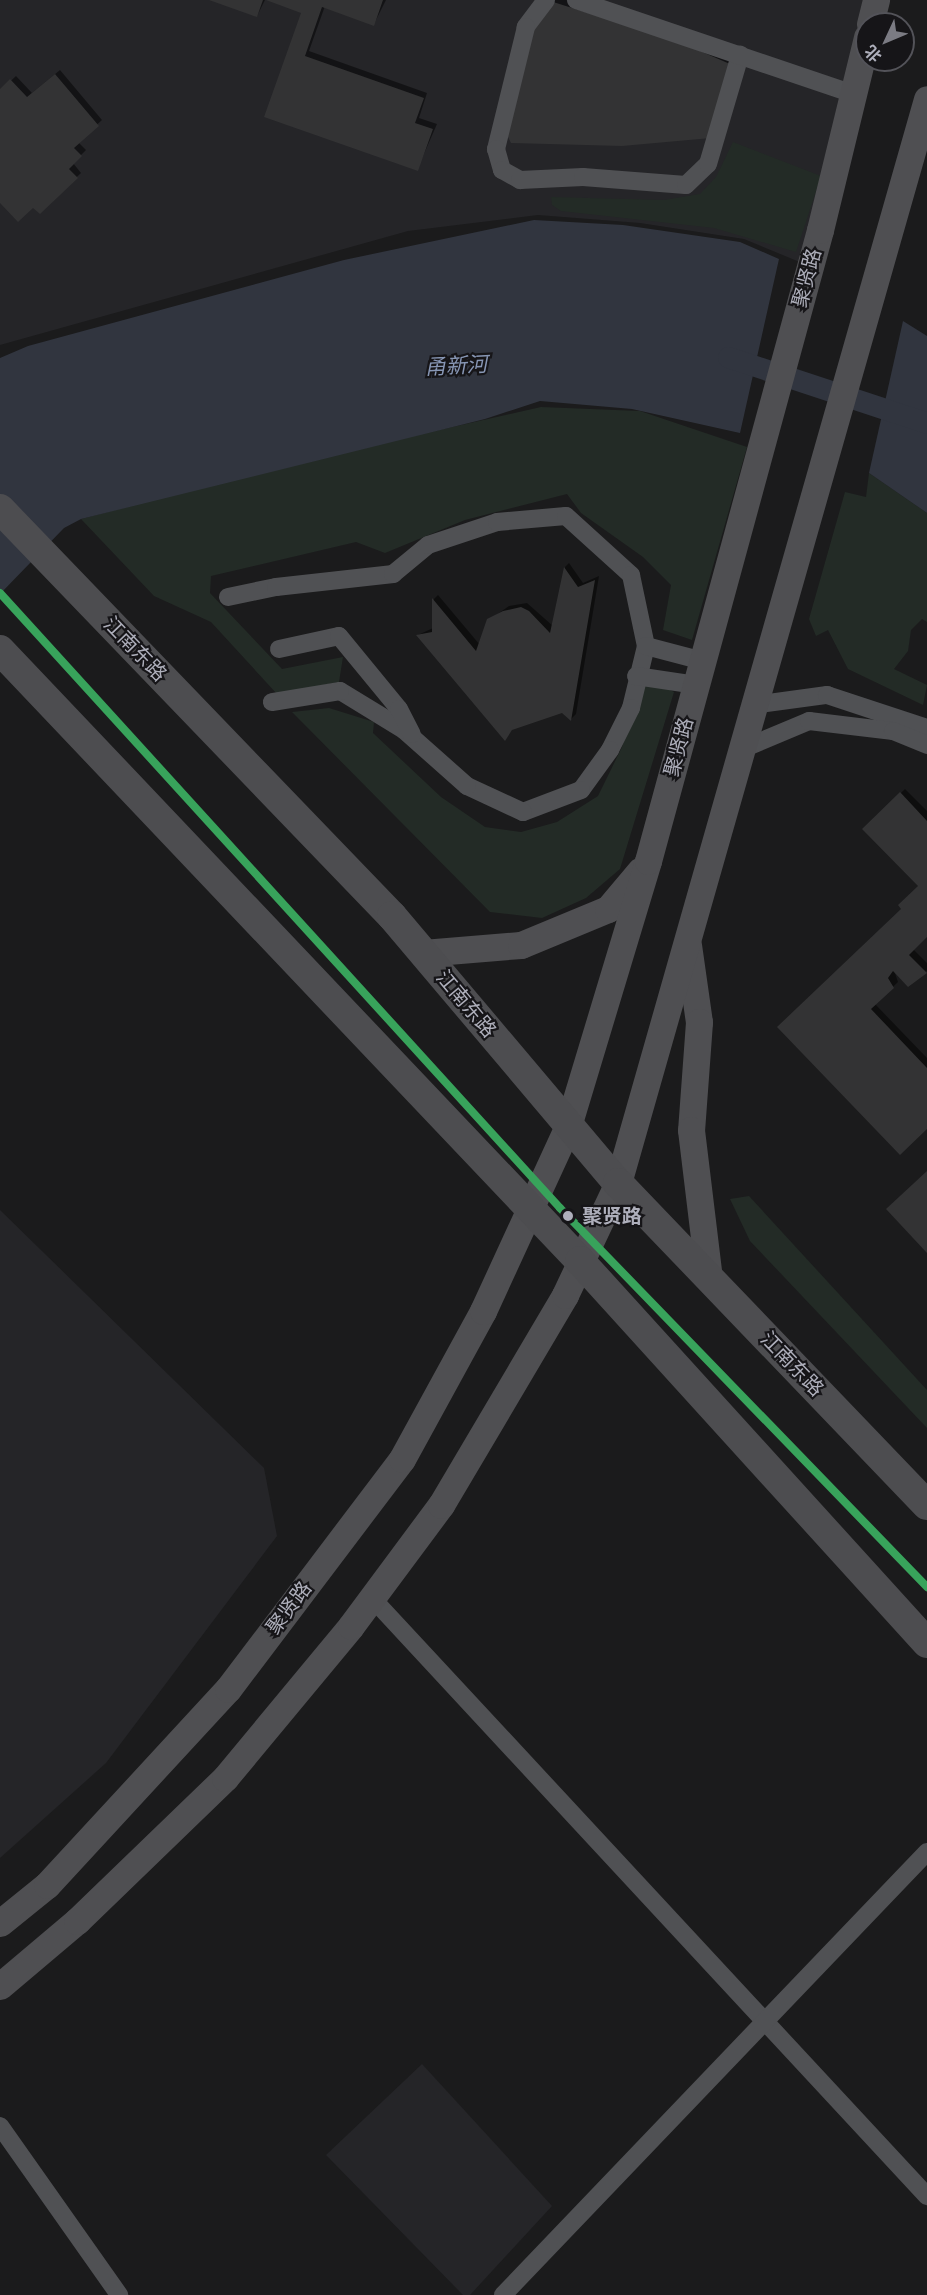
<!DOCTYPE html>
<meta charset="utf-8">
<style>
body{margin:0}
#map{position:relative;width:927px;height:2295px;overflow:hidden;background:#1b1b1c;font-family:Arial,"Noto Sans SC",sans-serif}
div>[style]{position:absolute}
.built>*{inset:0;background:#252528}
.green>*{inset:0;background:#232b26}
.water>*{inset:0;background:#31353f}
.shadow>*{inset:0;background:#0007}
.canal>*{height:21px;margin:-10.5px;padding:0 10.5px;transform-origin:10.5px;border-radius:10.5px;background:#31353f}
.building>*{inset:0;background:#333334}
.minor>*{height:18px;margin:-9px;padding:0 9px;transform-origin:9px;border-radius:9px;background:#505154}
.secondary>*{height:27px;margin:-13.5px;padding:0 13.5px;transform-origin:13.5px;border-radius:13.5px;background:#4f4f52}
.primary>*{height:30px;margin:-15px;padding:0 15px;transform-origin:15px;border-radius:15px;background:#4d4d50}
.metro-1>*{height:8px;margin:-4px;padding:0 4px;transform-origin:4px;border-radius:4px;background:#38a35b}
.dots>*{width:16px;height:16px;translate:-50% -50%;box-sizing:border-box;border:3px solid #161518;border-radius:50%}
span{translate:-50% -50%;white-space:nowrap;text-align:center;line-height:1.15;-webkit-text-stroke:4.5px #161518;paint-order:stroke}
.street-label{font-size:20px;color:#aeafbb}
.stop-label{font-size:20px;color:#aeafbb;font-weight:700}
.left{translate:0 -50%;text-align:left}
.water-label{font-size:21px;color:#8796b4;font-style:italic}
.north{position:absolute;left:855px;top:12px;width:60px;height:60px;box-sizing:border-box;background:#161518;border:2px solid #535359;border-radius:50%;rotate:226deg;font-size:16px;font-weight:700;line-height:24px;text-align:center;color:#aeafbb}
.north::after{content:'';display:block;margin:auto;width:21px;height:27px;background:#7b7b83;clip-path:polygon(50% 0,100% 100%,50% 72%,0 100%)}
</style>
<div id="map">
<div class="built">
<div style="clip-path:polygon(0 0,864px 0,802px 263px,744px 239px,640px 223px,538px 215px,408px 231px,0 345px)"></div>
<div style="clip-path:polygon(0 1210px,264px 1468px,277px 1536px,106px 1763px,0 1858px)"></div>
<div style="clip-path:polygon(422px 2064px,552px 2206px,470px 2295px,463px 2295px,326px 2155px)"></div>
</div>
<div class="green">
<div style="clip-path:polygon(733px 142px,821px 176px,796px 252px,714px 228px,561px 211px,552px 205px,551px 197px,664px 200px,700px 194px,716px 177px)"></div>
<div style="clip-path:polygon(541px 407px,640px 411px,747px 447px,692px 640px,663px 630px,671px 585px,643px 557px,581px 513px,567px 494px,465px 520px,385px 553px,356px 542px,211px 576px,210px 593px,282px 669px,343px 657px,339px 682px,277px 694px,211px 622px,154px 596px,81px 519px,310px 459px)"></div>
<div style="clip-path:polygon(869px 473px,927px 513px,927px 622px,922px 619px,911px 630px,908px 651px,894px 669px,927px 685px,923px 705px,848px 669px,828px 630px,816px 636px,809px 619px,845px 492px,866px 497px)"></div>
<div style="clip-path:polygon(644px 677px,674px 692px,620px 869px,586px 898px,542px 918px,490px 912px,292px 712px,329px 708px,374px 722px,373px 733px,441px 797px,485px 827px,521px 832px,557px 822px,598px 796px,622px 747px)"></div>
<div style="clip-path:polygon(749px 1196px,927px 1390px,927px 1428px,750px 1241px,730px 1199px)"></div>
</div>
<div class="water">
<div style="clip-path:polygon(534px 220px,623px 225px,740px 242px,779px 259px,740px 433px,632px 409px,540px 401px,485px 419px,81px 519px,64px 528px,0 594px,0 358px,28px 346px,344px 260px)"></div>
<div style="clip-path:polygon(903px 321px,927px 336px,927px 513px,869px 473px)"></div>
</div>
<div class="shadow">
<div style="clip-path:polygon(212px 0,265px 0,257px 16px)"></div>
<div style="clip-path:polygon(270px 0,386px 0,374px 24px,325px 6px,309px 51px,427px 93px,419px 118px,437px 124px,417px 170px,266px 116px,303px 12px)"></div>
<div style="clip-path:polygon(553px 0,566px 0,682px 36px,734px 59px,622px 144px)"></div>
<div style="clip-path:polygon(60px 70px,102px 120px,78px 142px,86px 150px,73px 163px,81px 173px,40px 212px,33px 205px,0 201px,0 91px,16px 76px,32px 93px)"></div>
<div style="clip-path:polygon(569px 563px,583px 583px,599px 576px,576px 714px,571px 719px,562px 712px,514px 727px,505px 739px,418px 635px,433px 628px,434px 599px,438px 595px,480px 645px,489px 620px,509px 606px,527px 603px,553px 626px,565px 567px)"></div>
<div style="clip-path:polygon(905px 789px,927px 811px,927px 935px,913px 949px,927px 963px,927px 971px,908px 985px,894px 970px,898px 982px,875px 1004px,927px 1058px,927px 1127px,779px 1027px,903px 909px,920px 886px,864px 829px)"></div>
</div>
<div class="canal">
<div style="left:728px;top:357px;width:210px;rotate:18.3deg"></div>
</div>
<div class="building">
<div style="clip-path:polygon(209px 0,263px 0,257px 17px)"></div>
<div style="clip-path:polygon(266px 0,383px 0,374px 26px,322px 7px,305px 56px,424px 98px,415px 123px,433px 129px,418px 171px,264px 117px,301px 13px)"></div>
<div style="clip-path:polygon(550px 1px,677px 41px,730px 64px,711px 138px,622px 146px,511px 143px,506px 133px,527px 43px)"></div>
<div style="clip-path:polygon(55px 74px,99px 126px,74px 148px,82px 156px,69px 169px,78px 178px,40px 214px,33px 208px,18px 222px,0 203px,0 89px,10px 79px,27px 97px)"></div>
<div style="clip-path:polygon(564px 567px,578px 587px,595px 580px,571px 721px,562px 713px,512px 730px,505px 741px,416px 635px,432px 632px,432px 598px,476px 651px,487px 619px,503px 611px,521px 607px,529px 611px,550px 633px)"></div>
<div style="clip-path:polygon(900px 792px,927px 821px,927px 937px,909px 955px,927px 973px,908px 987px,893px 971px,888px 978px,894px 988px,871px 1009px,927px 1068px,927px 1129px,900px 1155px,777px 1027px,901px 909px,898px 905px,918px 886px,862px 829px)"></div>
<div style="clip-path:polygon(927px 1171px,927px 1253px,886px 1209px)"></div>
</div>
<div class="minor">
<div style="left:546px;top:0;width:34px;rotate:127deg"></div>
<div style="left:526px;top:27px;width:126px;rotate:103.8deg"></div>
<div style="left:496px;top:149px;width:22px;rotate:74deg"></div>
<div style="left:502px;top:170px;width:21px;rotate:29deg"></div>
<div style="left:520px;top:180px;width:63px;rotate:-2.7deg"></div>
<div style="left:583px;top:177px;width:103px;rotate:4.4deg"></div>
<div style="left:686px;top:185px;width:30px;rotate:-44deg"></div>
<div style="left:708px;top:164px;width:114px;rotate:-73.6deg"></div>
<div style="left:576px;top:0;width:293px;rotate:18.7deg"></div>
<div style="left:228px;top:597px;width:49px;rotate:-11.8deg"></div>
<div style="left:276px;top:587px;width:118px;rotate:-6.3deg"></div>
<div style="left:393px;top:574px;width:45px;rotate:-39.6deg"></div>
<div style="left:428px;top:545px;width:73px;rotate:-18.4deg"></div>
<div style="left:497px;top:522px;width:69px;rotate:-5deg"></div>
<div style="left:566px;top:516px;width:88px;rotate:42.2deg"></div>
<div style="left:631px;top:575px;width:73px;rotate:78.1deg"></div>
<div style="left:646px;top:646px;width:64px;rotate:103.6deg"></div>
<div style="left:631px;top:708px;width:47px;rotate:116.6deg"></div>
<div style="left:610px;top:750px;width:49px;rotate:125.9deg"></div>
<div style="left:581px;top:790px;width:62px;rotate:159.2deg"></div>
<div style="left:523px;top:812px;width:62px;rotate:-155.1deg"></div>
<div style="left:467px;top:786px;width:84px;rotate:-138.4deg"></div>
<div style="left:404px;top:730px;width:75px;rotate:-148.6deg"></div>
<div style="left:340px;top:691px;width:69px;rotate:170.8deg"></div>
<div style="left:646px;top:646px;width:59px;rotate:14.7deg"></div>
<div style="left:279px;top:649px;width:61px;rotate:-12.2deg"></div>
<div style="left:339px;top:636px;width:94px;rotate:50.6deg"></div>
<div style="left:399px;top:709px;width:28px;rotate:63deg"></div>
<div style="left:636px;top:676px;width:61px;rotate:8.5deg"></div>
<div style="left:753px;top:705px;width:75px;rotate:-7.7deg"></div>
<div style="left:827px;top:695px;width:105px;rotate:18.3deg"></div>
<div style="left:740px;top:750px;width:75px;rotate:-22.8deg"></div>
<div style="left:809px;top:721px;width:85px;rotate:6.8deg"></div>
<div style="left:893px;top:731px;width:37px;rotate:22deg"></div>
<div style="left:372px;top:1598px;width:816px;rotate:47.14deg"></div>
<div style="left:0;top:2126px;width:207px;rotate:54.8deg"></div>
<div style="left:503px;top:2295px;width:613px;rotate:-46.26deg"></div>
</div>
<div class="secondary">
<div style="left:870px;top:24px;width:25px;rotate:-76deg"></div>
<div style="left:688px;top:945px;width:78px;rotate:81.9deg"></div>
<div style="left:699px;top:1022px;width:108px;rotate:94.2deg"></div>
<div style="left:691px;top:1130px;width:149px;rotate:83.1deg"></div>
<div style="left:423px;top:953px;width:98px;rotate:-4.7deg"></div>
<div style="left:521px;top:945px;width:94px;rotate:-22.5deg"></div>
<div style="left:608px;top:909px;width:50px;rotate:-49.9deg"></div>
<div style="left:0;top:1923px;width:60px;rotate:-39deg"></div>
<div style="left:47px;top:1885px;width:267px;rotate:-47.3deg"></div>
<div style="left:228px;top:1689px;width:288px;rotate:-52.9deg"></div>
<div style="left:402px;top:1459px;width:169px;rotate:-61.3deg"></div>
<div style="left:483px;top:1311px;width:204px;rotate:-65.3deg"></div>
<div style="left:568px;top:1126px;width:277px;rotate:-73.2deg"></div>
<div style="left:648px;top:861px;width:654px;rotate:-74.75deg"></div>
<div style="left:820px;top:230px;width:199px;rotate:-76.3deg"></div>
<div style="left:0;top:1986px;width:101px;rotate:-40.2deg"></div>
<div style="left:77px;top:1921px;width:206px;rotate:-44deg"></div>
<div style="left:225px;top:1778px;width:197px;rotate:-50.3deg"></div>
<div style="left:351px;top:1626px;width:151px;rotate:-53.4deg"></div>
<div style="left:441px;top:1505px;width:244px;rotate:-59.4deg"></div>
<div style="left:565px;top:1295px;width:124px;rotate:-64.7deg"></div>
<div style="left:618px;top:1183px;width:1127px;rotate:-74.09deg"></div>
</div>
<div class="primary">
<div style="left:0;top:509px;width:565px;rotate:46.08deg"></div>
<div style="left:392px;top:916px;width:350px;rotate:49.8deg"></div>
<div style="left:618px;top:1183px;width:446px;rotate:46.2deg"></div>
<div style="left:0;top:650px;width:842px;rotate:46.49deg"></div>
<div style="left:580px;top:1261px;width:516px;rotate:47.75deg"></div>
</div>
<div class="metro-1">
<div style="left:0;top:593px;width:832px;rotate:47.68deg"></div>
<div style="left:560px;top:1208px;width:528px;rotate:45.92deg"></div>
</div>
<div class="dots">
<div style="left:568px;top:1216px;background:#aeafbb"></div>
</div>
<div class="street-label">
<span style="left:807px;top:278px;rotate:-75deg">聚贤路</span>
<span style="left:135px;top:649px;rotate:46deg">江南东路</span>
<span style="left:679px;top:747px;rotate:-75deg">聚贤路</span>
<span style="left:466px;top:1004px;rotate:50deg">江南东路</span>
<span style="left:792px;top:1364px;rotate:46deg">江南东路</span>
<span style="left:289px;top:1608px;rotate:-53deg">聚贤路</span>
</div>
<div class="stop-label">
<span class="left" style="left:582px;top:1216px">聚贤路</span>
</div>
<div class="water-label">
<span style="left:456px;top:366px;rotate:-3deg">甬新河</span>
</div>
<div class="north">北</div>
</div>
